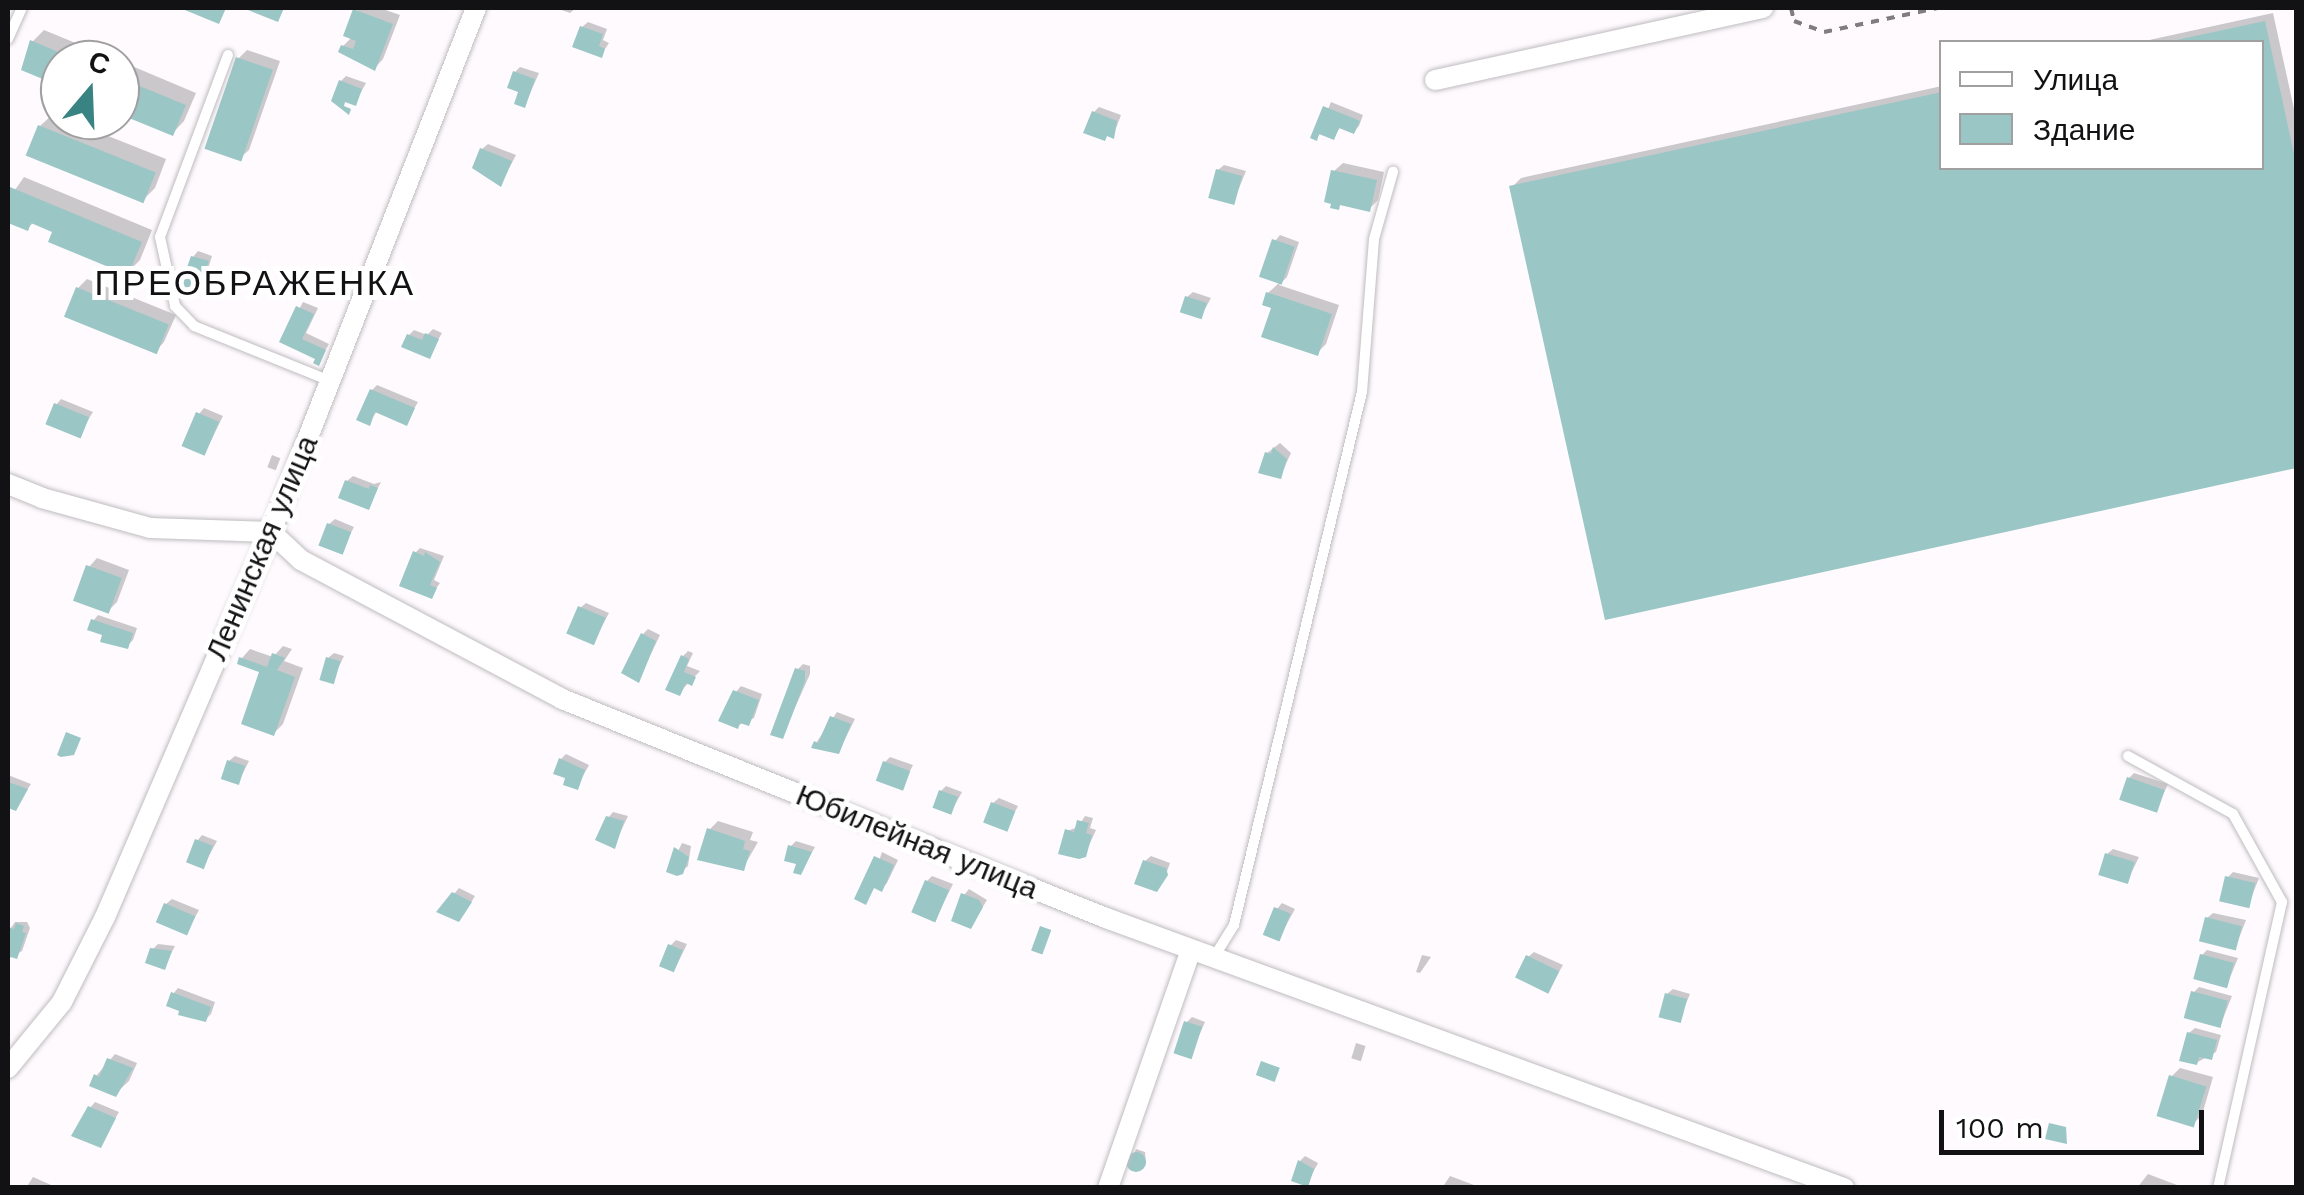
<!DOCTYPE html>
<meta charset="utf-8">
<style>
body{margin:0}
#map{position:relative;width:2304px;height:1195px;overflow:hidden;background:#fefafe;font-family:"Work Sans",sans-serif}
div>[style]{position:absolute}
.shadow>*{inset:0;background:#0003;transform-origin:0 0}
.building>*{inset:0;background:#9ac6c5;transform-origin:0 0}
.round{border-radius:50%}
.path>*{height:4px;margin-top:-2px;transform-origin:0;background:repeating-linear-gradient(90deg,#7f7d80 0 8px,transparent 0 16px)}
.roads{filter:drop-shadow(0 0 2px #bfbcbf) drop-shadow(0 0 2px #bfbcbf)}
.service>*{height:10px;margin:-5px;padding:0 5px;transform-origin:5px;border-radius:5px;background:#fff}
.minor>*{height:20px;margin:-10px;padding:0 10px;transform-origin:10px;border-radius:10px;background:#fff}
span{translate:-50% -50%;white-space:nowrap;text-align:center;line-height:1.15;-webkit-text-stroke:10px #fff;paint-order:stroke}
.street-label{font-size:30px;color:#121113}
.quarter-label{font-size:35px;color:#121113;letter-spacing:2.5px}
.frame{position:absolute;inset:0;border:10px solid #121113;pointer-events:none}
.legend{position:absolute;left:1939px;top:40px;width:325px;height:130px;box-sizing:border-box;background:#fff;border:2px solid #a0a0a1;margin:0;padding:12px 18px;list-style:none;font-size:30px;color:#121113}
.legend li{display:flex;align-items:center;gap:20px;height:50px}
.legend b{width:50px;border:2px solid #a0a0a1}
.north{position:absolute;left:40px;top:40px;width:100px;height:100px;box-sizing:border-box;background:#fff;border:2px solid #a0a0a1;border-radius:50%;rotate:19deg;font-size:28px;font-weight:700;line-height:40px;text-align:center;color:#121113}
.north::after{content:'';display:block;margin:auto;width:35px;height:45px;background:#3a8383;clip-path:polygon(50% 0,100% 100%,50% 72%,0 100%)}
.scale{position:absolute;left:1939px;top:1110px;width:265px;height:45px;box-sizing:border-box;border:5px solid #121113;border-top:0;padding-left:12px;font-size:30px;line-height:35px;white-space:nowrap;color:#121113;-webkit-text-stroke:8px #fff;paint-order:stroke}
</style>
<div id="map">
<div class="shadow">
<div style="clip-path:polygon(358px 8px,380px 8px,400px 15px,383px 59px,375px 68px,352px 59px,353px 55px,343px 46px,352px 37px)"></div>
<div style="clip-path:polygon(556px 8px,576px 8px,570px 13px)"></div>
<div style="clip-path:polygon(2273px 13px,2296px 118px,2296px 465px,1607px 617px,1512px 187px,1521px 178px,1942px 86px,1942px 168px,2262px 168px,2262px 42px,2140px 42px)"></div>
<div style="clip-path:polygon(588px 22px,607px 29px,603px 40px,609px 43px,601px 55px,582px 27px)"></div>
<div style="clip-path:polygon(44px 30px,117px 60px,60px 60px,56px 82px,32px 42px)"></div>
<div style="clip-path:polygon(247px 50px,280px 61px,249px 150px,240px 158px,238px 59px)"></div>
<div style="clip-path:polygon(120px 61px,196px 93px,184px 121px,172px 134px,120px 103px)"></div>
<div style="clip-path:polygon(520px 67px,539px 73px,525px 105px,515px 72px)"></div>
<div style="clip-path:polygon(346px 76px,366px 83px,355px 103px,341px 81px)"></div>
<div style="clip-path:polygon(1331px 102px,1363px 115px,1359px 126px,1354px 131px,1341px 126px,1334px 137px,1322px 132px,1316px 138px)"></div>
<div style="clip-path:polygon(1099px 107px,1121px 115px,1113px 136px,1094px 112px)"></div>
<div style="clip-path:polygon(53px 114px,166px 159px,155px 188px,143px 200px,40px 126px)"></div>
<div style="clip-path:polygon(488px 144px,516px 155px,501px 184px,482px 149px)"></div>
<div style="clip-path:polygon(1343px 163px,1384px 172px,1378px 200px,1369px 209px,1343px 203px,1338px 207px,1334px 171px)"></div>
<div style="clip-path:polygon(1224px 165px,1246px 171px,1233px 203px,1218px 170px)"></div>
<div style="clip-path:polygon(24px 177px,152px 230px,140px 260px,128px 272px,56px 231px,34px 222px,28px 228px,8px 220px,8px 200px)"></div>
<div style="clip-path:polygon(1280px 235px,1299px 242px,1287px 277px,1279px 285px,1339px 305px,1326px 344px,1317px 353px,1274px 307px,1268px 293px,1280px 282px,1275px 241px)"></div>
<div style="clip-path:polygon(198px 251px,212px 256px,208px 269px,221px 274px,214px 286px,204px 283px,197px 293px,193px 257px)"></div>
<div style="clip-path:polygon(87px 279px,176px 315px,164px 342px,156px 351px,78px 288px)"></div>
<div style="clip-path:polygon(1193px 292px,1211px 298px,1201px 316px,1187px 297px)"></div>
<div style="clip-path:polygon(303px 302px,318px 308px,306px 333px,329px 344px,318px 363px,318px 358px,282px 341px)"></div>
<div style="clip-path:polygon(433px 329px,442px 333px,429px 356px,409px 335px,414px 330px,427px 335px)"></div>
<div style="clip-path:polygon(377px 385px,418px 402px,406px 423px,377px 411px,369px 423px,372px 390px)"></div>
<div style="clip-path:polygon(61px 399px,93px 412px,83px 428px,56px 405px)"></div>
<div style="clip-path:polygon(204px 408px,223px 416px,205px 453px,199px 414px)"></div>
<div style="clip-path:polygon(1280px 443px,1291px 453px,1280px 477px,1267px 453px)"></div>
<div style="left:272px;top:455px;width:9px;height:13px;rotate:21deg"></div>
<div style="clip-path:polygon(353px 476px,374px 484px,381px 482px,368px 507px,347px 481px)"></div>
<div style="clip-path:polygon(335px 519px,354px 527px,341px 552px,329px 524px)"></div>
<div style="clip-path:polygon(420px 548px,444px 556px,434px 580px,440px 583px,431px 596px,415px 553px)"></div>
<div style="clip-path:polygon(97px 558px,129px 570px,117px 602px,108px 611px,89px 567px)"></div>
<div style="clip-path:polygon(586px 603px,609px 613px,593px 643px,580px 608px)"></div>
<div style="clip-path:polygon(98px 615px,137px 628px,133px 640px,127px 646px,105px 634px,93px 621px)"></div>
<div style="clip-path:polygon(648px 629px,660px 635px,639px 679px,643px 634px)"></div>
<div style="clip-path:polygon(283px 646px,292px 649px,284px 661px,303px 668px,283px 724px,274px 733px,262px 670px,242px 658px,250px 649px,273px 657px)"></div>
<div style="clip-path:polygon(688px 651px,693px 653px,687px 666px,700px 671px,679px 693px,683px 656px)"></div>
<div style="clip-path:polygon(334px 653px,344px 656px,332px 681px,328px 658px)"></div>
<div style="clip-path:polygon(803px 664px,810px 666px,810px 674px,782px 737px,798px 669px)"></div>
<div style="clip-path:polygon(741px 686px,762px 694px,754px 718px,737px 726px,736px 692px)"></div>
<div style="clip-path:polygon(837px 712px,855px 719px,839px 751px,816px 743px)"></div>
<div style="clip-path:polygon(566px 754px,589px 765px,577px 787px,561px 759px)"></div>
<div style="clip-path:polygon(235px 756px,249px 761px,238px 783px,229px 761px)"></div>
<div style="clip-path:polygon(890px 757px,913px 765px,902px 787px,885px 762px)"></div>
<div style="clip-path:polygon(2134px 773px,2168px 784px,2156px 810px,2129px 778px)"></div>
<div style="clip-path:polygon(8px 775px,31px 784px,15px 808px,8px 804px)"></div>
<div style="clip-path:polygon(946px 786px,962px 792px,951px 812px,941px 791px)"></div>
<div style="clip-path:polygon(999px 798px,1018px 806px,1006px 829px,993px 803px)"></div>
<div style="clip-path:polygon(613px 812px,628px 816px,614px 846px,608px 818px)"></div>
<div style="clip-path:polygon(1085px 816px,1093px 818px,1090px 828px,1096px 830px,1085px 854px,1067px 831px,1078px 827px)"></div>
<div style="clip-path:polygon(718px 821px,753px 832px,750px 840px,758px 842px,743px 868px,709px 830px)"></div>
<div style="clip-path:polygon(202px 835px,217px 841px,203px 867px,197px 841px)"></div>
<div style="clip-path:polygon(796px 841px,815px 847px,801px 872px,790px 847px)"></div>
<div style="clip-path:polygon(682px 843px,691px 846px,688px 866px,682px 871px,669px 870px)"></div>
<div style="clip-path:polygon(2113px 849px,2139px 857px,2127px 882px,2107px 854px)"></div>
<div style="clip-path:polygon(882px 852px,898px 860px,887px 883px,881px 889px,875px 886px,865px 902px)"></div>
<div style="clip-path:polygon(1151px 856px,1170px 863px,1164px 880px,1145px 861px)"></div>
<div style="clip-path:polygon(2233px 872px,2259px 878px,2248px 906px,2228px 877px)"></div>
<div style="clip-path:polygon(932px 876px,953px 884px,936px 918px,927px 881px)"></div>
<div style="clip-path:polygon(459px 888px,475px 896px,464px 914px,454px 894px)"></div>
<div style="clip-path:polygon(969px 889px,987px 900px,971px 926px,964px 895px)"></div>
<div style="clip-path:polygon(172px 899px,199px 910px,187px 932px,166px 904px)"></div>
<div style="clip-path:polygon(1282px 903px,1295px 909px,1279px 938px,1277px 909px)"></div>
<div style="clip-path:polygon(2213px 913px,2246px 920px,2236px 946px,2207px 918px)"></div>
<div style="clip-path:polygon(15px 922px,27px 922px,30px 928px,22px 951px,8px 959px,8px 932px)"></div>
<div style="clip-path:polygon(676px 940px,687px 944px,675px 969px,670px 946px)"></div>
<div style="clip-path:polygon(158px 944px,175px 946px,164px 967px,152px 950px)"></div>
<div style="clip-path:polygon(2207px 950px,2238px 958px,2227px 985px,2202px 955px)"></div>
<div style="clip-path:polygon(1534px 952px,1563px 965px,1548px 991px,1528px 957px)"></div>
<div style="clip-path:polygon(1422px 955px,1431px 957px,1420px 973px,1416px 972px)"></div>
<div style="clip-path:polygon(2199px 987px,2232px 996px,2220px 1026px,2194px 992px)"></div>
<div style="clip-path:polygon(178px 988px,215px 1002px,211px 1014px,205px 1020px,173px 994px)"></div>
<div style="clip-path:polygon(1673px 989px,1690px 994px,1679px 1020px,1667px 994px)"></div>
<div style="clip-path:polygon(1192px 1017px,1205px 1022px,1190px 1056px,1186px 1023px)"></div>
<div style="clip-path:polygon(2195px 1028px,2221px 1035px,2216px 1052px,2196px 1063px,2189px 1033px)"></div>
<div style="left:1356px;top:1043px;width:10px;height:16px;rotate:17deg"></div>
<div style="clip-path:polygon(115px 1054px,137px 1063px,129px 1081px,115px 1094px,96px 1076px)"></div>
<div style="clip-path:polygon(2180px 1068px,2213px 1077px,2202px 1115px,2193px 1124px,2171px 1077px)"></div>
<div style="clip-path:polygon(95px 1102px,119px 1112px,100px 1145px,90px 1108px)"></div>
<div style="clip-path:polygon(1136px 1149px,1145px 1152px,1146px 1164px,1138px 1171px,1129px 1168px)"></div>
<div style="clip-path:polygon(1305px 1156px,1318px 1163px,1307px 1184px,1300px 1161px)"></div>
<div style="clip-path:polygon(2148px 1174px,2177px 1185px,2177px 1188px,2137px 1188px)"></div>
<div style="clip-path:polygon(1450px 1176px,1482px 1188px,1442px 1188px)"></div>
<div style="clip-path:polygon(33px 1177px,58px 1188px,26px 1188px)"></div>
</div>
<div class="building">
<div style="clip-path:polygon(180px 8px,226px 8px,219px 24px)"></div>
<div style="clip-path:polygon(243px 8px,284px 8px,278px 22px)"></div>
<div style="clip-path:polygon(353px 9px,393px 24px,375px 71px,338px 52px,341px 45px,353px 49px,356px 41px,343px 36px)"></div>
<div style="clip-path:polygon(2265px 21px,2296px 163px,2296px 468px,1605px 620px,1509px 186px,1942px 92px,1942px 168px,2262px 168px,2262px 42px,2172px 41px)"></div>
<div style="clip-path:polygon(580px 26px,603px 34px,599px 46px,605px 49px,602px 58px,572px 47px)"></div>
<div style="clip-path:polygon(30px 40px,77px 60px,60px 60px,57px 85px,21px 70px)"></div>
<div style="left:236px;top:57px;width:39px;height:97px;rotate:19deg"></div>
<div style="clip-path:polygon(513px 71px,535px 79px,525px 108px,514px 104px,518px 92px,507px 88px)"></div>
<div style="clip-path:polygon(120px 78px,186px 105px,173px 136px,129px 118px,132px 111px,120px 106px)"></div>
<div style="clip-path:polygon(339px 80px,362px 89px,356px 106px,345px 102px,344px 106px,351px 109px,349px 115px,331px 101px)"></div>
<div style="clip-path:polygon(1323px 106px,1360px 121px,1354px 134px,1339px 128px,1334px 140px,1319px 134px,1317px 141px,1310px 138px)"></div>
<div style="clip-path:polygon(1092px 111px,1117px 121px,1114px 139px,1107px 136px,1105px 141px,1083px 133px)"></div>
<div style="left:38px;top:125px;width:127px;height:33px;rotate:22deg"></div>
<div style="clip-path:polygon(480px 148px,512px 161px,501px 187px,472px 168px)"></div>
<div style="left:1216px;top:169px;width:27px;height:30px;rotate:15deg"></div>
<div style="clip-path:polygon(1331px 170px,1377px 180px,1370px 212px,1340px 205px,1339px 210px,1330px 208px,1331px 204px,1324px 202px)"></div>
<div style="clip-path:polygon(10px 187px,142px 242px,128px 275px,48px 242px,52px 232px,31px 223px,28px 231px,8px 223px)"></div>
<div style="left:1272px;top:239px;width:24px;height:40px;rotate:19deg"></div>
<div style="clip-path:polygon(191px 256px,209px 261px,204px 275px,218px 279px,214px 289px,201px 285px,198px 296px,179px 290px)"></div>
<div style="left:76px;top:287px;width:100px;height:32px;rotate:22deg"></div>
<div style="clip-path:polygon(1266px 292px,1332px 314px,1318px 356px,1261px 337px,1271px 308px,1262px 305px)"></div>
<div style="left:1185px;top:296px;width:23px;height:17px;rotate:18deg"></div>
<div style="clip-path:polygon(296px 306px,314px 314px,302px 339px,326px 350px,319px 366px,313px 363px,315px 359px,279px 342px)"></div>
<div style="clip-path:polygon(425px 333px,439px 339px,430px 359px,401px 347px,407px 334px,422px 340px)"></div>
<div style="clip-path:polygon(370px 389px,415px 408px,407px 426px,375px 412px,370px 426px,356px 420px)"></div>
<div style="left:54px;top:403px;width:38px;height:23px;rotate:22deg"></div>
<div style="left:196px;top:412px;width:25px;height:37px;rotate:23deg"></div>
<div style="clip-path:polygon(1273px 447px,1287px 459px,1281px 479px,1258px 473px,1265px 452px,1271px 454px)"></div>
<div style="clip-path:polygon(345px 480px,369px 489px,370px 485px,378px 488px,369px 510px,338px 498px)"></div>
<div style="left:327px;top:523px;width:26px;height:24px;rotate:21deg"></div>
<div style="clip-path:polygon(413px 551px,424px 556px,425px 552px,440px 562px,430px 585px,437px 588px,432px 599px,399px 586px)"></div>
<div style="left:86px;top:565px;width:38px;height:38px;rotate:20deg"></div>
<div style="left:578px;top:606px;width:30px;height:30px;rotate:23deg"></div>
<div style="clip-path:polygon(91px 619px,133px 633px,128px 649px,100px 642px,102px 635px,87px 630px)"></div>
<div style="clip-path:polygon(641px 633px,656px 641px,639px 683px,621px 673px)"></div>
<div style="clip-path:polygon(272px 653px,285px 658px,277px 670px,295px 677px,274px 736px,241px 724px,259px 672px,237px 664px,239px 657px,267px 667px)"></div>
<div style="clip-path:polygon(681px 655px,689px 659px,684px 672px,696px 677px,692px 686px,686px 683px,680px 696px,665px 690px)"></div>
<div style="left:326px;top:657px;width:15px;height:24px;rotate:16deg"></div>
<div style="clip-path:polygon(795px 668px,805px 671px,805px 681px,783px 739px,770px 735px)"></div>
<div style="clip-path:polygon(733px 690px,759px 700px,749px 726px,740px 723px,738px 729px,718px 721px)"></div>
<div style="clip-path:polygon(830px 716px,851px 724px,839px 754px,811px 748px,814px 741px,818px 743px)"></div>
<div style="clip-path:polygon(66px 732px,81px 738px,74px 755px,61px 757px,57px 755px)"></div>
<div style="clip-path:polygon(559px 758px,585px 770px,578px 790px,563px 785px,565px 778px,553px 774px)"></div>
<div style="left:227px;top:760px;width:19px;height:20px;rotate:18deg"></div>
<div style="left:883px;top:761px;width:29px;height:21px;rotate:20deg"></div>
<div style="left:2127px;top:777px;width:40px;height:24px;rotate:19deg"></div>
<div style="clip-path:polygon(8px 782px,28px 789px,16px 811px,8px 808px)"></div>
<div style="left:939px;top:790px;width:20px;height:19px;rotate:20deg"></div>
<div style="left:991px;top:802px;width:26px;height:22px;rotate:21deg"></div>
<div style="clip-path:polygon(606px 816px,624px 821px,615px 849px,595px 840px)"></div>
<div style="clip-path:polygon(1077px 820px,1089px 823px,1086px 833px,1092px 835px,1086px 857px,1079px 859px,1058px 854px,1065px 829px,1074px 832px)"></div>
<div style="clip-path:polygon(707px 828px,745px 841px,743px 849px,750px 851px,744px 871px,697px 860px)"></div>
<div style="left:195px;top:839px;width:19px;height:25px;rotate:21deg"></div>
<div style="clip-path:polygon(788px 845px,812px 852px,801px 875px,793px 873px,796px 864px,784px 861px)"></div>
<div style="clip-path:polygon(674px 847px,689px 857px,683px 874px,677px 876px,666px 872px)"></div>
<div style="left:2105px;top:853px;width:31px;height:23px;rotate:17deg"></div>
<div style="clip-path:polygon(874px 856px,894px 865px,882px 892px,874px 888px,866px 905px,854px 899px)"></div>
<div style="clip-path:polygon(1143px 860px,1166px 868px,1168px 875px,1157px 892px,1134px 884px)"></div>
<div style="left:2225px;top:876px;width:31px;height:26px;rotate:13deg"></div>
<div style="left:925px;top:880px;width:26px;height:35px;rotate:23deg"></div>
<div style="clip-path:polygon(452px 892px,472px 902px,459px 922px,436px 912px)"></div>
<div style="clip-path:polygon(961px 893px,979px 900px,983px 907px,971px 929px,951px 921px)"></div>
<div style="left:164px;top:903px;width:34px;height:21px;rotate:23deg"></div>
<div style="left:1274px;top:907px;width:18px;height:30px;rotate:22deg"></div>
<div style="left:2205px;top:917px;width:38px;height:25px;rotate:14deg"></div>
<div style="clip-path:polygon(16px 923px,24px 926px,22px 932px,26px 933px,17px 959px,8px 956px,8px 927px,14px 929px)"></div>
<div style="left:1040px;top:926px;width:12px;height:26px;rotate:20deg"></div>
<div style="left:668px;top:944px;width:16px;height:24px;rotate:22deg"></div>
<div style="clip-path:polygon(150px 948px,172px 951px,165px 970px,145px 963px)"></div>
<div style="left:2200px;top:954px;width:35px;height:26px;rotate:15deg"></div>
<div style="left:1526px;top:955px;width:37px;height:25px;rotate:26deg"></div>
<div style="left:2191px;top:991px;width:38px;height:28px;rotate:15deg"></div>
<div style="clip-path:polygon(171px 992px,211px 1007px,206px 1022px,178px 1015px,179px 1011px,166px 1006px)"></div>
<div style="left:1665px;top:993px;width:23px;height:25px;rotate:15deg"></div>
<div style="left:1184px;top:1021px;width:19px;height:34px;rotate:18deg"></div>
<div style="clip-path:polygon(2187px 1032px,2217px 1040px,2212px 1060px,2199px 1057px,2197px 1065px,2179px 1061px)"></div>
<div style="clip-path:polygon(107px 1058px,133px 1068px,116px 1097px,89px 1086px,94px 1074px,99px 1077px)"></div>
<div style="left:1261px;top:1061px;width:20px;height:15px;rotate:20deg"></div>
<div style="left:2169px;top:1075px;width:39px;height:43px;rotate:17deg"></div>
<div style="clip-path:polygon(88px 1106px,116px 1118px,101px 1148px,71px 1136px)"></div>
<div style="clip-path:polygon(2049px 1123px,2066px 1127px,2067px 1144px,2045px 1139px)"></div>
<div class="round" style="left:1126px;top:1152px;width:20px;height:20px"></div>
<div style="clip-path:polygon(1298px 1160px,1314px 1169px,1308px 1187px,1291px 1181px)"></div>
</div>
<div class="path">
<div style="left:1791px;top:8px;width:13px;rotate:77deg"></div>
<div style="left:1794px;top:21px;width:32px;rotate:20deg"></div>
<div style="left:1824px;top:32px;width:116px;rotate:-11.9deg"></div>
</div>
<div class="roads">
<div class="service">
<div style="left:8px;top:39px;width:34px;rotate:-66deg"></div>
<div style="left:228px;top:55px;width:194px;rotate:110.5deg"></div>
<div style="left:160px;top:237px;width:71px;rotate:77.7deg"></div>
<div style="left:175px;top:306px;width:28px;rotate:46deg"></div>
<div style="left:194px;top:326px;width:147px;rotate:22deg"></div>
<div style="left:2128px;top:756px;width:120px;rotate:28.9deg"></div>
<div style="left:2233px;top:814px;width:101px;rotate:60.9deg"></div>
<div style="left:2282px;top:902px;width:293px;rotate:102.6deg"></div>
<div style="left:1214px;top:957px;width:38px;rotate:-58deg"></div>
<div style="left:1234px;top:925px;width:548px;rotate:-76.5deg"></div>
<div style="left:1362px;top:392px;width:153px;rotate:-85.5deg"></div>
<div style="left:1374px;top:239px;width:70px;rotate:-74.2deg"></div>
</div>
<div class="minor">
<div style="left:1435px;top:80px;width:336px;rotate:-12.4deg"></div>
<div style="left:8px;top:484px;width:37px;rotate:22deg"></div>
<div style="left:42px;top:498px;width:112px;rotate:15.5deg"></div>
<div style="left:150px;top:528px;width:121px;rotate:1.9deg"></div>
<div style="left:271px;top:532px;width:41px;rotate:43deg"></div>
<div style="left:301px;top:560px;width:296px;rotate:28deg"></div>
<div style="left:562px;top:699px;width:586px;rotate:21.93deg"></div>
<div style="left:1106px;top:918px;width:786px;rotate:20.1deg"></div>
<div style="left:8px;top:1068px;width:85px;rotate:-50.7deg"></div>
<div style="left:62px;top:1002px;width:95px;rotate:-63.2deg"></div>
<div style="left:105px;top:917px;width:419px;rotate:-66.7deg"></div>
<div style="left:271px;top:532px;width:563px;rotate:-68.63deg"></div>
<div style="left:1108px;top:1188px;width:252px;rotate:-70.8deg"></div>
</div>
</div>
<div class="street-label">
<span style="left:262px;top:548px;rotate:-67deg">Ленинская улица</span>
<span style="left:917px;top:842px;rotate:22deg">Юбилейная улица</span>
</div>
<div class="quarter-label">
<span style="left:255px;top:283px">ПРЕОБРАЖЕНКА</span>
</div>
<div class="frame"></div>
<ul class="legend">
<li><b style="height:12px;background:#fff"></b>Улица</li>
<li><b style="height:28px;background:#9ac6c5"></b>Здание</li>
</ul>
<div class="north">С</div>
<div class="scale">100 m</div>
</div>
